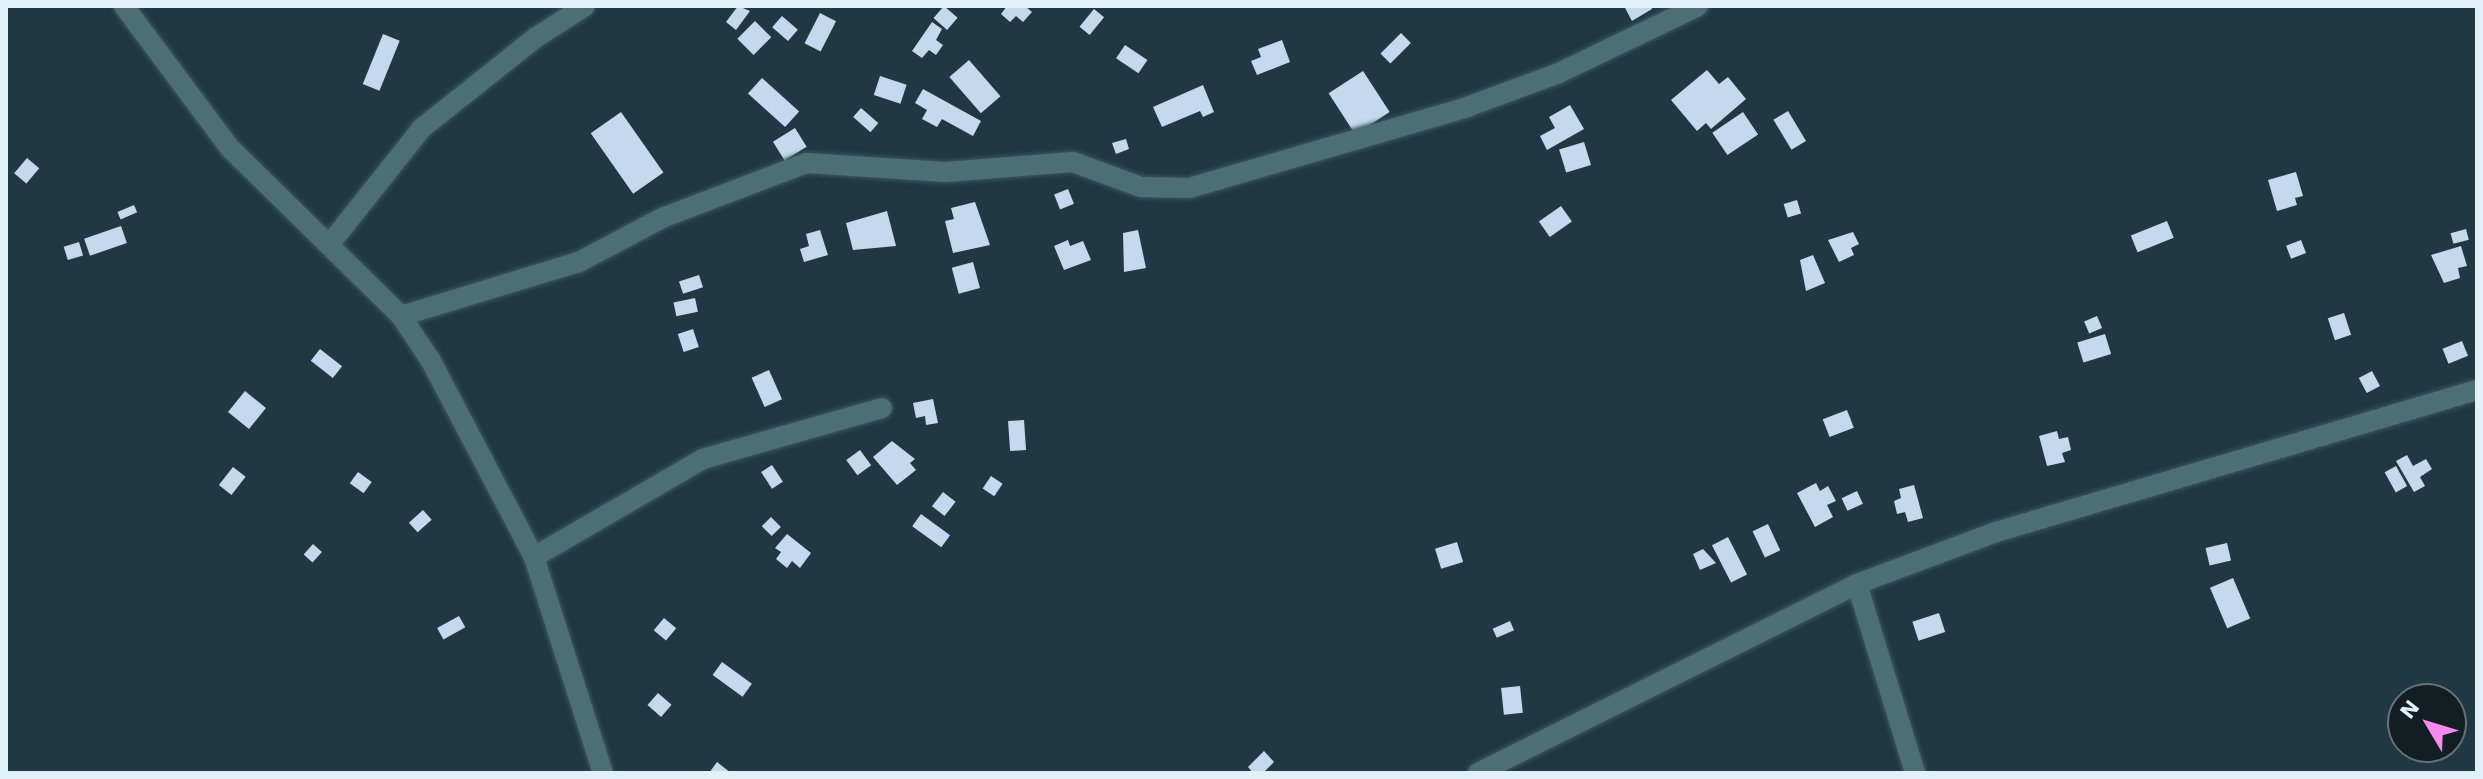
<!DOCTYPE html>
<style>
body{margin:0}
#map{position:relative;width:2483px;height:779px;overflow:hidden;background:#203844;font-family:"Work Sans",sans-serif}
div>[style]{position:absolute}
.building>*{inset:0;background:#c5d9ee;transform-origin:0 0}
.roads{filter:drop-shadow(0 0 2px #3f5561) drop-shadow(0 0 2px #3f5561)}
.minor>*{height:20px;margin:-10px;padding:0 10px;transform-origin:10px;border-radius:10px;background:#4c6f75}
span{translate:-50% -50%;white-space:nowrap;text-align:center;line-height:1.15;-webkit-text-stroke:8px #131e23;paint-order:stroke}
.frame{position:absolute;inset:0;border:8px solid #e2f0f8;pointer-events:none}
.north{position:absolute;left:2387px;top:683px;width:80px;height:80px;box-sizing:border-box;background:#131e23;border:2px solid #667278;border-radius:50%;rotate:308deg;font-size:22px;font-weight:700;line-height:32px;text-align:center;color:#e2f0f8}
.north::after{content:'';display:block;margin:auto;width:28px;height:36px;background:#f589ef;clip-path:polygon(50% 0,100% 100%,50% 72%,0 100%)}
</style>
<div id="map">
<div class="building">
<div style="clip-path:polygon(738px 6px,750px 11px,736px 30px,726px 22px)"></div>
<div style="left:944px;top:6px;width:18px;height:16px;rotate:41deg"></div>
<div style="clip-path:polygon(1007px 6px,1025px 6px,1032px 12px,1023px 22px,1016px 16px,1010px 22px,1001px 14px)"></div>
<div style="clip-path:polygon(1624px 6px,1651px 6px,1652px 9px,1632px 21px)"></div>
<div style="left:1094px;top:9px;width:13px;height:23px;rotate:39deg"></div>
<div style="left:820px;top:13px;width:18px;height:34px;rotate:27deg"></div>
<div style="left:782px;top:16px;width:21px;height:15px;rotate:41deg"></div>
<div style="left:755px;top:21px;width:23px;height:25px;rotate:45deg"></div>
<div style="clip-path:polygon(932px 22px,942px 29px,936px 40px,943px 45px,936px 55px,929px 50px,922px 58px,912px 51px)"></div>
<div style="left:1401px;top:33px;width:14px;height:29px;rotate:45deg"></div>
<div style="left:383px;top:34px;width:18px;height:54px;rotate:22deg"></div>
<div style="clip-path:polygon(1282px 40px,1290px 62px,1257px 75px,1251px 61px,1261px 57px,1258px 49px)"></div>
<div style="left:1125px;top:45px;width:27px;height:16px;rotate:34deg"></div>
<div style="left:969px;top:60px;width:48px;height:26px;rotate:49deg"></div>
<div style="clip-path:polygon(1707px 70px,1719px 84px,1728px 77px,1746px 99px,1711px 129px,1706px 123px,1697px 131px,1671px 100px)"></div>
<div style="left:1363px;top:71px;width:49px;height:41px;rotate:57deg"></div>
<div style="left:880px;top:76px;width:28px;height:20px;rotate:18deg"></div>
<div style="left:762px;top:78px;width:50px;height:21px;rotate:42deg"></div>
<div style="clip-path:polygon(1203px 85px,1214px 112px,1203px 117px,1200px 111px,1162px 127px,1153px 107px)"></div>
<div style="clip-path:polygon(923px 89px,981px 121px,973px 136px,942px 119px,937px 127px,922px 119px,927px 110px,915px 103px)"></div>
<div style="clip-path:polygon(1570px 105px,1584px 129px,1547px 150px,1540px 136px,1555px 128px,1549px 117px)"></div>
<div style="left:861px;top:108px;width:23px;height:12px;rotate:41deg"></div>
<div style="left:1788px;top:111px;width:35px;height:17px;rotate:59deg"></div>
<div style="left:621px;top:112px;width:74px;height:37px;rotate:55deg"></div>
<div style="left:1743px;top:112px;width:27px;height:37px;rotate:56deg"></div>
<div style="left:795px;top:128px;width:22px;height:26px;rotate:58deg"></div>
<div style="clip-path:polygon(1126px 139px,1129px 149px,1116px 154px,1112px 143px)"></div>
<div style="left:1584px;top:142px;width:24px;height:26px;rotate:73deg"></div>
<div style="left:27px;top:158px;width:16px;height:20px;rotate:40deg"></div>
<div style="clip-path:polygon(2296px 172px,2303px 196px,2295px 198px,2297px 205px,2277px 211px,2268px 180px)"></div>
<div style="left:1068px;top:189px;width:16px;height:15px;rotate:68deg"></div>
<div style="left:1797px;top:200px;width:14px;height:14px;rotate:73deg"></div>
<div style="clip-path:polygon(975px 202px,990px 245px,953px 253px,945px 221px,954px 219px,951px 208px)"></div>
<div style="left:134px;top:205px;width:8px;height:18px;rotate:67deg"></div>
<div style="left:1561px;top:206px;width:19px;height:27px;rotate:55deg"></div>
<div style="clip-path:polygon(887px 211px,896px 246px,853px 250px,846px 223px)"></div>
<div style="left:2167px;top:221px;width:18px;height:39px;rotate:68deg"></div>
<div style="left:121px;top:226px;width:18px;height:39px;rotate:71deg"></div>
<div style="left:2466px;top:229px;width:11px;height:16px;rotate:75deg"></div>
<div style="clip-path:polygon(820px 230px,828px 255px,804px 262px,800px 249px,809px 246px,806px 234px)"></div>
<div style="clip-path:polygon(1138px 230px,1146px 268px,1124px 272px,1123px 233px)"></div>
<div style="clip-path:polygon(1853px 232px,1859px 244px,1851px 248px,1854px 255px,1839px 262px,1828px 240px)"></div>
<div style="clip-path:polygon(1068px 240px,1070px 246px,1083px 241px,1091px 260px,1064px 270px,1054px 246px)"></div>
<div style="left:2301px;top:240px;width:14px;height:16px;rotate:69deg"></div>
<div style="left:79px;top:242px;width:14px;height:16px;rotate:73deg"></div>
<div style="clip-path:polygon(2461px 246px,2467px 266px,2458px 268px,2460px 278px,2444px 283px,2431px 255px)"></div>
<div style="clip-path:polygon(1813px 255px,1825px 283px,1806px 291px,1800px 260px)"></div>
<div style="left:973px;top:262px;width:27px;height:22px;rotate:75deg"></div>
<div style="left:699px;top:275px;width:13px;height:21px;rotate:72deg"></div>
<div style="left:695px;top:298px;width:14px;height:22px;rotate:78deg"></div>
<div style="left:2344px;top:313px;width:23px;height:17px;rotate:72deg"></div>
<div style="left:2097px;top:316px;width:13px;height:14px;rotate:67deg"></div>
<div style="left:693px;top:329px;width:19px;height:16px;rotate:72deg"></div>
<div style="left:2105px;top:334px;width:21px;height:29px;rotate:73deg"></div>
<div style="left:2462px;top:341px;width:16px;height:21px;rotate:68deg"></div>
<div style="left:320px;top:349px;width:28px;height:15px;rotate:38deg"></div>
<div style="left:769px;top:370px;width:32px;height:19px;rotate:66deg"></div>
<div style="left:2372px;top:371px;width:17px;height:15px;rotate:62deg"></div>
<div style="left:245px;top:391px;width:27px;height:27px;rotate:39deg"></div>
<div style="clip-path:polygon(933px 399px,938px 423px,926px 425px,925px 416px,916px 418px,913px 403px)"></div>
<div style="left:1847px;top:410px;width:19px;height:26px;rotate:69deg"></div>
<div style="left:1024px;top:420px;width:30px;height:16px;rotate:86deg"></div>
<div style="clip-path:polygon(2057px 431px,2059px 439px,2068px 437px,2071px 450px,2062px 453px,2065px 462px,2047px 466px,2039px 436px)"></div>
<div style="clip-path:polygon(892px 441px,915px 459px,910px 463px,916px 470px,897px 485px,873px 457px)"></div>
<div style="left:860px;top:450px;width:19px;height:17px;rotate:54deg"></div>
<div style="clip-path:polygon(2407px 455px,2413px 466px,2426px 459px,2432px 469px,2420px 477px,2425px 486px,2414px 492px,2396px 461px)"></div>
<div style="left:772px;top:465px;width:20px;height:13px;rotate:57deg"></div>
<div style="left:2396px;top:466px;width:23px;height:13px;rotate:61deg"></div>
<div style="left:233px;top:467px;width:16px;height:23px;rotate:38deg"></div>
<div style="left:358px;top:472px;width:17px;height:14px;rotate:36deg"></div>
<div style="left:991px;top:476px;width:14px;height:15px;rotate:34deg"></div>
<div style="clip-path:polygon(1816px 483px,1820px 491px,1828px 486px,1836px 501px,1827px 505px,1833px 517px,1815px 527px,1797px 493px)"></div>
<div style="clip-path:polygon(1914px 485px,1923px 518px,1908px 522px,1905px 512px,1897px 514px,1894px 501px,1901px 498px,1899px 489px)"></div>
<div style="left:1857px;top:491px;width:14px;height:17px;rotate:65deg"></div>
<div style="left:943px;top:492px;width:16px;height:18px;rotate:38deg"></div>
<div style="left:423px;top:510px;width:13px;height:19px;rotate:48deg"></div>
<div style="left:921px;top:514px;width:36px;height:15px;rotate:36deg"></div>
<div style="left:771px;top:517px;width:14px;height:13px;rotate:45deg"></div>
<div style="left:1768px;top:524px;width:29px;height:17px;rotate:65deg"></div>
<div style="clip-path:polygon(787px 534px,811px 553px,800px 568px,792px 561px,787px 568px,776px 559px,781px 552px,775px 548px)"></div>
<div style="left:1728px;top:537px;width:42px;height:18px;rotate:63deg"></div>
<div style="left:1457px;top:542px;width:21px;height:23px;rotate:73deg"></div>
<div style="left:2227px;top:543px;width:18px;height:22px;rotate:77deg"></div>
<div style="left:313px;top:544px;width:12px;height:14px;rotate:42deg"></div>
<div style="clip-path:polygon(1703px 549px,1716px 563px,1700px 570px,1693px 554px)"></div>
<div style="left:2233px;top:578px;width:44px;height:25px;rotate:67deg"></div>
<div style="left:1939px;top:613px;width:20px;height:28px;rotate:72deg"></div>
<div style="left:459px;top:616px;width:13px;height:25px;rotate:61deg"></div>
<div style="left:664px;top:618px;width:16px;height:16px;rotate:40deg"></div>
<div style="left:1510px;top:621px;width:10px;height:19px;rotate:66deg"></div>
<div style="left:722px;top:662px;width:37px;height:16px;rotate:36deg"></div>
<div style="left:1520px;top:686px;width:27px;height:19px;rotate:84deg"></div>
<div style="left:658px;top:693px;width:18px;height:16px;rotate:41deg"></div>
<div style="clip-path:polygon(1264px 751px,1274px 762px,1263px 773px,1253px 773px,1248px 767px)"></div>
<div style="clip-path:polygon(717px 762px,731px 773px,709px 773px)"></div>
</div>
<div class="roads">
<div class="minor">
<div style="left:124px;top:6px;width:177px;rotate:53.3deg"></div>
<div style="left:230px;top:148px;width:240px;rotate:44.5deg"></div>
<div style="left:401px;top:316px;width:54px;rotate:56.3deg"></div>
<div style="left:431px;top:361px;width:221px;rotate:62.3deg"></div>
<div style="left:534px;top:557px;width:227px;rotate:72.3deg"></div>
<div style="left:329px;top:245px;width:149px;rotate:-51.5deg"></div>
<div style="left:422px;top:128px;width:144px;rotate:-38.5deg"></div>
<div style="left:535px;top:38px;width:59px;rotate:-32.6deg"></div>
<div style="left:401px;top:316px;width:186px;rotate:-16.9deg"></div>
<div style="left:579px;top:262px;width:94px;rotate:-27.9deg"></div>
<div style="left:662px;top:218px;width:154px;rotate:-20.9deg"></div>
<div style="left:806px;top:163px;width:140px;rotate:3.7deg"></div>
<div style="left:946px;top:172px;width:127px;rotate:-4.5deg"></div>
<div style="left:1073px;top:162px;width:72px;rotate:20.2deg"></div>
<div style="left:1141px;top:187px;width:48px;rotate:1.2deg"></div>
<div style="left:1189px;top:188px;width:290px;rotate:-16.2deg"></div>
<div style="left:1467px;top:107px;width:98px;rotate:-20.3deg"></div>
<div style="left:1559px;top:73px;width:154px;rotate:-25.7deg"></div>
<div style="left:534px;top:557px;width:195px;rotate:-30.1deg"></div>
<div style="left:703px;top:459px;width:186px;rotate:-15.9deg"></div>
<div style="left:1857px;top:584px;width:198px;rotate:72.9deg"></div>
<div style="left:1478px;top:773px;width:424px;rotate:-26.5deg"></div>
<div style="left:1857px;top:584px;width:148px;rotate:-20.5deg"></div>
<div style="left:1996px;top:532px;width:502px;rotate:-16.45deg"></div>
</div>
</div>
<div class="frame"></div>
<div class="north">N</div>
</div>
